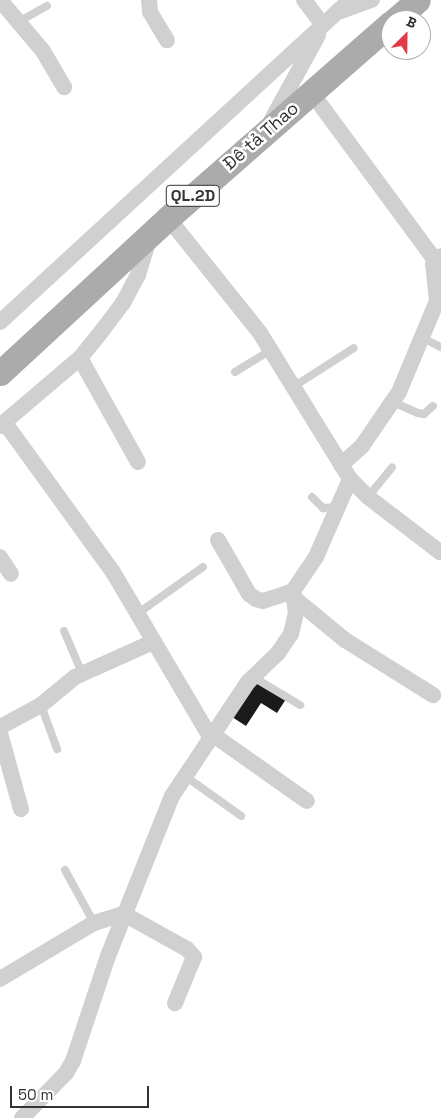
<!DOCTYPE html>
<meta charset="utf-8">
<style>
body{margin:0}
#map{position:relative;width:441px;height:1118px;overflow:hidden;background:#fff;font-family:"Space Grotesk",sans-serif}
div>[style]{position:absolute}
.building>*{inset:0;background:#1a1a1a}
.service>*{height:8px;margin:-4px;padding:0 4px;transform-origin:4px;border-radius:4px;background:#d0d0d0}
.minor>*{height:16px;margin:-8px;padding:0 8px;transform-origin:8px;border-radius:8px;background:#d0d0d0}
.primary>*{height:25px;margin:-12.5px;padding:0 12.5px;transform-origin:12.5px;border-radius:12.5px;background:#ababab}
span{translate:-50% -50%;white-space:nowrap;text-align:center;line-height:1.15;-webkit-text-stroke:5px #fff;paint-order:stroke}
.shield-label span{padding:1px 4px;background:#fff;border:1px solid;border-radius:4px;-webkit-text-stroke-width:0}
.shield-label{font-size:16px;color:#333;font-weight:700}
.street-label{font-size:18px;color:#333}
.north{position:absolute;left:381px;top:10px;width:50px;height:50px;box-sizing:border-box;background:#fff;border:1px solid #adadad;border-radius:50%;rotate:23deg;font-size:14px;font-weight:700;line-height:20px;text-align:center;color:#333}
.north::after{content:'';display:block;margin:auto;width:18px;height:22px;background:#e63946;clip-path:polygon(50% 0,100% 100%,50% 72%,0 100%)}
.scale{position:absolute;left:10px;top:1086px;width:139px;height:22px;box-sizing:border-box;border:2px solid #333;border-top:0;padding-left:6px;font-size:15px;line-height:18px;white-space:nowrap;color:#333;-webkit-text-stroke:4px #fff;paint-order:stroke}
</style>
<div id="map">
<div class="building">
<div style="clip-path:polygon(252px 678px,286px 699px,277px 713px,261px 703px,246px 726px,229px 715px)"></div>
</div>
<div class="service">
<div style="left:18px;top:22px;width:33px;rotate:-29deg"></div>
<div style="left:423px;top:338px;width:20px;rotate:27deg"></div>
<div style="left:235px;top:372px;width:42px;rotate:-31.4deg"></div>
<div style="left:293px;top:387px;width:72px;rotate:-32.6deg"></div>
<div style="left:393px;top:402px;width:27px;rotate:24deg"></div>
<div style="left:418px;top:413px;width:6px;rotate:9deg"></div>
<div style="left:424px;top:414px;width:12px;rotate:-42deg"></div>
<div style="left:312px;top:497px;width:16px;rotate:45deg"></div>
<div style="left:323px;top:508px;width:13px;rotate:-4deg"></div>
<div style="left:368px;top:497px;width:38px;rotate:-51deg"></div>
<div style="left:137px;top:614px;width:81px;rotate:-35.5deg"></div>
<div style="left:64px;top:631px;width:46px;rotate:66.8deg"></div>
<div style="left:253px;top:677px;width:55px;rotate:30.8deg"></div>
<div style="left:41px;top:705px;width:47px;rotate:70deg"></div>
<div style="left:185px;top:776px;width:69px;rotate:35.5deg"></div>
<div style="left:65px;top:870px;width:60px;rotate:61.3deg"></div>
</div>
<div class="minor">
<div style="left:0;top:0;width:67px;rotate:49.9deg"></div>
<div style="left:43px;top:51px;width:42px;rotate:59.7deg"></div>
<div style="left:149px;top:0;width:12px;rotate:85deg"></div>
<div style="left:150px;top:12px;width:33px;rotate:59deg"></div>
<div style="left:304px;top:0;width:30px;rotate:53deg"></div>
<div style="left:341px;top:11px;width:33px;rotate:-20deg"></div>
<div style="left:311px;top:92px;width:209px;rotate:53.6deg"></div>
<div style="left:271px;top:121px;width:98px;rotate:-61.3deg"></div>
<div style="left:168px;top:218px;width:147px;rotate:51.3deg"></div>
<div style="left:260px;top:333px;width:172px;rotate:58.3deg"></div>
<div style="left:350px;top:479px;width:25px;rotate:45deg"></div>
<div style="left:368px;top:497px;width:91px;rotate:37.4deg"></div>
<div style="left:0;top:322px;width:476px;rotate:-42.6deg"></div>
<div style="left:80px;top:358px;width:119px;rotate:60.9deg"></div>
<div style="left:5px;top:423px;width:184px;rotate:54.1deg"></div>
<div style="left:113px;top:572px;width:191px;rotate:59.5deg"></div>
<div style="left:0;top:426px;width:105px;rotate:-40.4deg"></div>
<div style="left:80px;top:358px;width:33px;rotate:-51deg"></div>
<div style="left:101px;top:332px;width:36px;rotate:-53deg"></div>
<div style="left:123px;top:303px;width:32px;rotate:-62deg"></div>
<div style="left:138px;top:275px;width:39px;rotate:-73deg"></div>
<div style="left:341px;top:465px;width:28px;rotate:-42deg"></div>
<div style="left:362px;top:446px;width:65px;rotate:-55.6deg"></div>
<div style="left:399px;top:392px;width:99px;rotate:-67.3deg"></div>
<div style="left:437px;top:301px;width:37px;rotate:-96deg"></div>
<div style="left:433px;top:264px;width:11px;rotate:-45deg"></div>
<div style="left:218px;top:540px;width:62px;rotate:60.1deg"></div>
<div style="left:249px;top:594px;width:9px;rotate:36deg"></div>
<div style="left:256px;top:599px;width:7px;rotate:16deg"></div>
<div style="left:263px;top:601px;width:32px;rotate:-18deg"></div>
<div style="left:293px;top:591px;width:41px;rotate:-55.9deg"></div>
<div style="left:316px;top:557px;width:85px;rotate:-66.4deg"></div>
<div style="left:0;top:557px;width:20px;rotate:57deg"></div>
<div style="left:294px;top:598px;width:66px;rotate:39.5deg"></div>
<div style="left:345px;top:640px;width:104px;rotate:32deg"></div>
<div style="left:0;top:727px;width:47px;rotate:-28.2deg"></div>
<div style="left:41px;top:705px;width:44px;rotate:-39.5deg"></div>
<div style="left:75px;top:677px;width:85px;rotate:-24.2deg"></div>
<div style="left:0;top:733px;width:79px;rotate:74.6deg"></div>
<div style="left:212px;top:734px;width:116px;rotate:35.2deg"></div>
<div style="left:0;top:979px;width:109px;rotate:-30.8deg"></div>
<div style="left:94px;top:923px;width:31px;rotate:-17deg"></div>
<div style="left:124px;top:914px;width:72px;rotate:29.1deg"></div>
<div style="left:187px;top:949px;width:11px;rotate:49deg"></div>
<div style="left:194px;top:957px;width:50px;rotate:112.4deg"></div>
<div style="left:22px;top:1118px;width:63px;rotate:-45.6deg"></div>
<div style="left:66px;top:1073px;width:14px;rotate:-60deg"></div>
<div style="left:73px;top:1061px;width:111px;rotate:-71.6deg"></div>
<div style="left:108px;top:956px;width:172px;rotate:-68.2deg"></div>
<div style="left:172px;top:796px;width:137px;rotate:-56.3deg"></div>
<div style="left:248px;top:682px;width:42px;rotate:-44deg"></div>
<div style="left:278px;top:653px;width:23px;rotate:-56deg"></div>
<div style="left:291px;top:634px;width:22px;rotate:-77deg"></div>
<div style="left:296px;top:613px;width:22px;rotate:-98deg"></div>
</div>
<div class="primary">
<div style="left:395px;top:20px;width:30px;rotate:-41deg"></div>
<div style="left:0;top:373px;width:229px;rotate:-42.7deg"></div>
<div style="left:168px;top:218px;width:296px;rotate:-41.2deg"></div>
</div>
<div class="shield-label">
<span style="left:193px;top:196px">QL.2D</span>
</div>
<div class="street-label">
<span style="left:261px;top:136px;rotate:-41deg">Đê tả Thao</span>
</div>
<div class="north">B</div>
<div class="scale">50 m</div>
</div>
